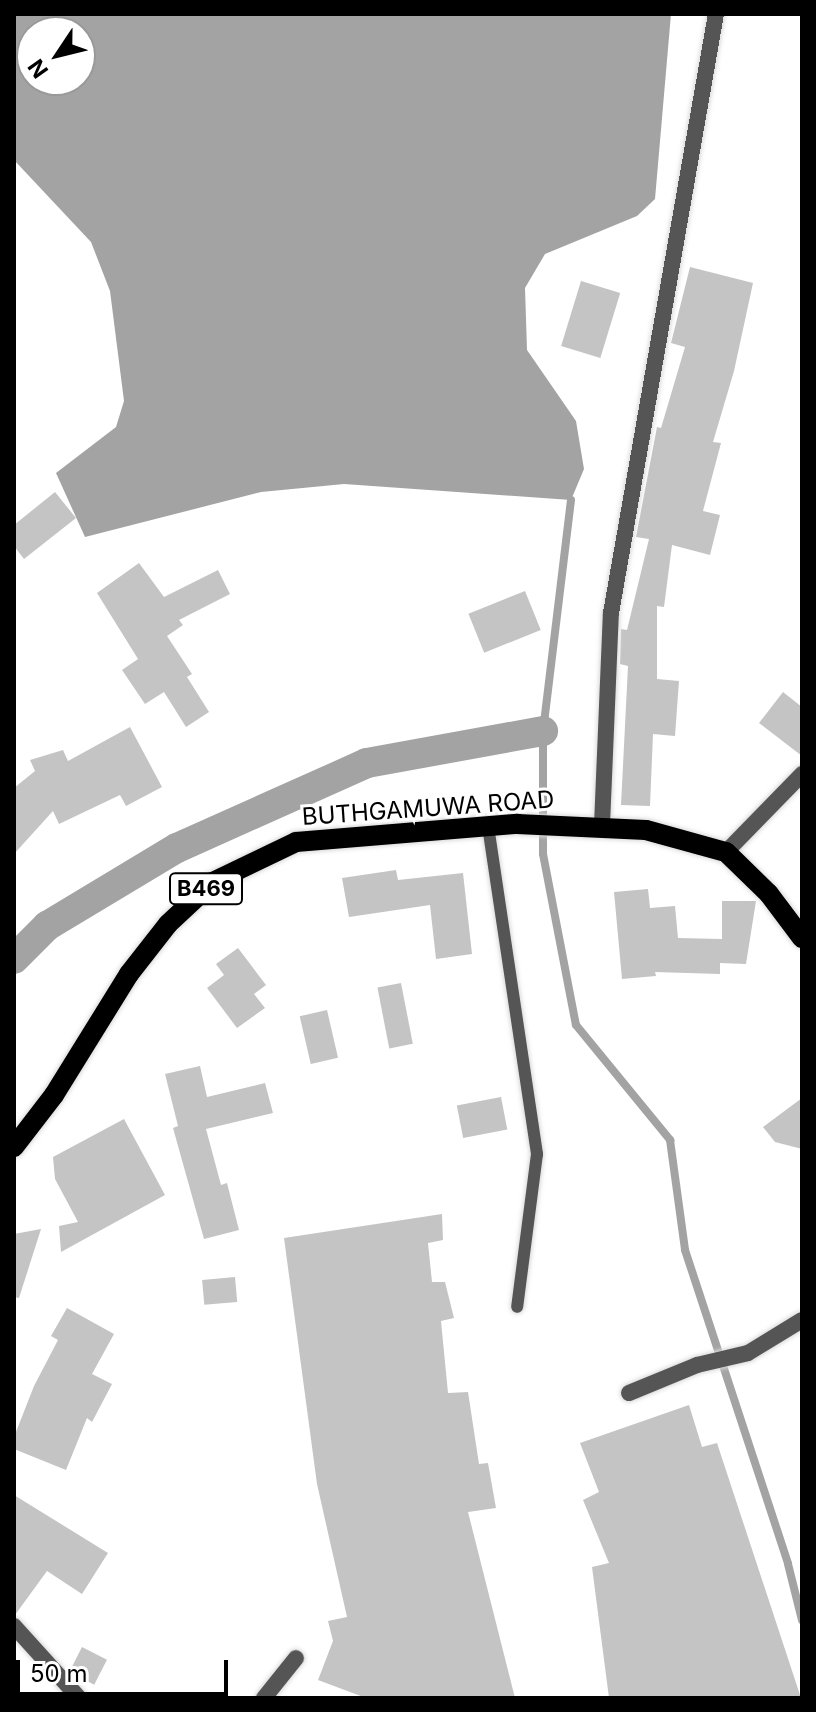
<!DOCTYPE html>
<style>
body{margin:0}
#map{position:relative;width:816px;height:1712px;overflow:hidden;background:#fff;font-family:Inter,sans-serif}
div>[style]{position:absolute}
.water>*{inset:0;background:#a3a3a3}
.stream>*{height:8px;margin:-4px;padding:0 4px;transform-origin:4px;border-radius:4px;background:#a3a3a3}
.canal>*{height:30px;margin:-15px;padding:0 15px;transform-origin:15px;border-radius:15px;background:#a3a3a3}
.building>*{inset:0;background:#c4c4c4;transform-origin:0 0}
.roads{filter:drop-shadow(0 0 2px #dbdbdb) drop-shadow(0 0 2px #dbdbdb)}
.lane>*{height:12px;margin:-6px;padding:0 6px;transform-origin:6px;border-radius:6px;background:#555}
.street>*{height:16px;margin:-8px;padding:0 8px;transform-origin:8px;border-radius:8px;background:#555}
.primary>*{height:20px;margin:-10px;padding:0 10px;transform-origin:10px;border-radius:10px;background:#000}
span{translate:-50% -50%;white-space:nowrap;text-align:center;line-height:1.15;-webkit-text-stroke:6px #fff;paint-order:stroke}
.shield-label span{padding:2px 6px;background:#fff;border:2px solid;border-radius:6px;-webkit-text-stroke-width:0}
.shield-label{font-size:22px;color:#000;font-weight:700}
.street-label{font-size:24px;color:#000}
.frame{position:absolute;inset:0;border:16px solid #000;pointer-events:none}
.north{position:absolute;left:16px;top:16px;width:80px;height:80px;box-sizing:border-box;background:#fff;border:2px solid #999;border-radius:50%;rotate:235deg;font-size:22px;font-weight:700;line-height:32px;text-align:center;color:#000}
.north::after{content:'';display:block;margin:auto;width:28px;height:36px;background:#000;clip-path:polygon(50% 0,100% 100%,50% 72%,0 100%)}
.scale{position:absolute;left:16px;top:1660px;width:212px;height:36px;box-sizing:border-box;border:4px solid #000;border-top:0;padding-left:10px;font-size:24px;line-height:28px;white-space:nowrap;color:#000;-webkit-text-stroke:6px #fff;paint-order:stroke}
</style>
<div id="map">
<div class="water">
<div style="clip-path:polygon(evenodd,14px 14px,671px 14px,655px 199px,637px 216px,545px 254px,525px 288px,527px 350px,576px 421px,584px 469px,571px 500px,344px 484px,261px 492px,85px 537px,56px 473px,116px 427px,124px 401px,110px 291px,91px 242px,14px 160px,14px 14px,32px 32px,80px 32px,80px 80px,32px 80px,32px 32px)"></div>
</div>
<div class="stream">
<div style="left:571px;top:500px;width:233px;rotate:96.9deg"></div>
<div style="left:543px;top:731px;width:123px;rotate:90deg"></div>
<div style="left:543px;top:854px;width:174px;rotate:79.1deg"></div>
<div style="left:576px;top:1025px;width:149px;rotate:50.7deg"></div>
<div style="left:670px;top:1140px;width:111px;rotate:82.2deg"></div>
<div style="left:685px;top:1250px;width:330px;rotate:71.8deg"></div>
<div style="left:788px;top:1564px;width:58px;rotate:76deg"></div>
</div>
<div class="canal">
<div style="left:14px;top:959px;width:47px;rotate:-45deg"></div>
<div style="left:47px;top:926px;width:152px;rotate:-31deg"></div>
<div style="left:177px;top:848px;width:208px;rotate:-24.1deg"></div>
<div style="left:367px;top:763px;width:179px;rotate:-10.3deg"></div>
</div>
<div class="building">
<div style="clip-path:polygon(690px 267px,753px 283px,734px 371px,713px 442px,721px 443px,703px 511px,720px 515px,710px 555px,672px 545px,664px 607px,657px 606px,657px 679px,679px 681px,675px 736px,653px 734px,650px 806px,621px 805px,628px 666px,620px 664px,621px 629px,627px 630px,649px 539px,636px 537px,657px 427px,661px 428px,685px 347px,671px 343px)"></div>
<div style="left:581px;top:281px;width:41px;height:68px;rotate:17deg"></div>
<div style="clip-path:polygon(55px 492px,76px 518px,24px 559px,14px 546px,14px 525px)"></div>
<div style="clip-path:polygon(139px 563px,164px 597px,218px 570px,230px 594px,179px 620px,183px 625px,167px 636px,192px 674px,187px 677px,209px 712px,186px 727px,164px 692px,145px 704px,122px 670px,138px 659px,97px 593px)"></div>
<div style="left:525px;top:591px;width:42px;height:61px;rotate:68deg"></div>
<div style="clip-path:polygon(783px 692px,802px 707px,802px 756px,759px 723px)"></div>
<div style="clip-path:polygon(130px 727px,162px 787px,126px 806px,120px 795px,59px 824px,53px 811px,14px 854px,14px 788px,35px 771px,30px 760px,63px 750px,68px 761px)"></div>
<div style="clip-path:polygon(396px 870px,398px 880px,463px 873px,472px 954px,436px 959px,430px 905px,349px 917px,342px 878px)"></div>
<div style="clip-path:polygon(648px 889px,650px 908px,675px 906px,678px 938px,722px 939px,722px 901px,756px 901px,746px 964px,720px 963px,720px 974px,655px 972px,656px 976px,622px 979px,614px 892px)"></div>
<div style="clip-path:polygon(238px 948px,266px 985px,254px 994px,265px 1008px,237px 1028px,207px 988px,224px 975px,216px 964px)"></div>
<div style="left:401px;top:983px;width:62px;height:24px;rotate:79deg"></div>
<div style="left:327px;top:1010px;width:49px;height:28px;rotate:77deg"></div>
<div style="clip-path:polygon(200px 1066px,207px 1097px,265px 1083px,273px 1113px,206px 1129px,221px 1185px,227px 1183px,239px 1230px,204px 1239px,173px 1128px,178px 1126px,165px 1074px)"></div>
<div style="left:501px;top:1097px;width:33px;height:45px;rotate:79deg"></div>
<div style="clip-path:polygon(802px 1098px,802px 1149px,775px 1142px,763px 1127px)"></div>
<div style="clip-path:polygon(124px 1119px,165px 1195px,61px 1252px,59px 1226px,78px 1222px,55px 1179px,53px 1157px)"></div>
<div style="clip-path:polygon(442px 1214px,443px 1240px,428px 1243px,432px 1282px,445px 1282px,454px 1318px,441px 1321px,448px 1393px,468px 1392px,479px 1464px,488px 1463px,496px 1508px,468px 1512px,515px 1698px,366px 1698px,318px 1680px,333px 1641px,328px 1621px,347px 1617px,317px 1484px,284px 1238px)"></div>
<div style="clip-path:polygon(41px 1229px,19px 1298px,14px 1297px,14px 1234px)"></div>
<div style="left:235px;top:1277px;width:25px;height:33px;rotate:85deg"></div>
<div style="clip-path:polygon(67px 1308px,114px 1334px,92px 1374px,112px 1384px,92px 1422px,87px 1418px,66px 1470px,14px 1449px,14px 1437px,34px 1386px,58px 1340px,51px 1336px)"></div>
<div style="clip-path:polygon(689px 1405px,702px 1447px,717px 1443px,801px 1698px,609px 1698px,592px 1567px,609px 1563px,583px 1500px,599px 1492px,580px 1443px)"></div>
<div style="clip-path:polygon(14px 1495px,108px 1553px,82px 1594px,47px 1571px,15px 1615px)"></div>
<div style="left:82px;top:1647px;width:28px;height:28px;rotate:27deg"></div>
</div>
<div class="roads">
<div class="lane">
<div style="left:488px;top:826px;width:332px;rotate:81.5deg"></div>
<div style="left:537px;top:1154px;width:154px;rotate:97.4deg"></div>
</div>
<div class="street">
<div style="left:602px;top:825px;width:212px;rotate:-87.6deg"></div>
<div style="left:611px;top:613px;width:608px;rotate:-80.06deg"></div>
<div style="left:726px;top:852px;width:109px;rotate:-45.7deg"></div>
<div style="left:629px;top:1393px;width:74px;rotate:-22.4deg"></div>
<div style="left:697px;top:1365px;width:52px;rotate:-13.2deg"></div>
<div style="left:748px;top:1353px;width:63px;rotate:-31.4deg"></div>
<div style="left:14px;top:1626px;width:97px;rotate:47.9deg"></div>
<div style="left:264px;top:1698px;width:51px;rotate:-51.3deg"></div>
</div>
<div class="primary">
<div style="left:14px;top:1147px;width:66px;rotate:-52.4deg"></div>
<div style="left:54px;top:1095px;width:142px;rotate:-58.2deg"></div>
<div style="left:129px;top:974px;width:63px;rotate:-52deg"></div>
<div style="left:168px;top:924px;width:62px;rotate:-43deg"></div>
<div style="left:213px;top:882px;width:92px;rotate:-25.7deg"></div>
<div style="left:296px;top:842px;width:222px;rotate:-4.7deg"></div>
<div style="left:517px;top:824px;width:129px;rotate:2.7deg"></div>
<div style="left:646px;top:830px;width:83px;rotate:15.4deg"></div>
<div style="left:726px;top:852px;width:60px;rotate:44.3deg"></div>
<div style="left:769px;top:894px;width:55px;rotate:53.1deg"></div>
</div>
</div>
<div class="shield-label">
<span style="left:206px;top:889px">B469</span>
</div>
<div class="street-label">
<span style="left:428px;top:808px;rotate:-4deg">BUTHGAMUWA ROAD</span>
</div>
<div class="frame"></div>
<div class="north">N</div>
<div class="scale">50 m</div>
</div>
